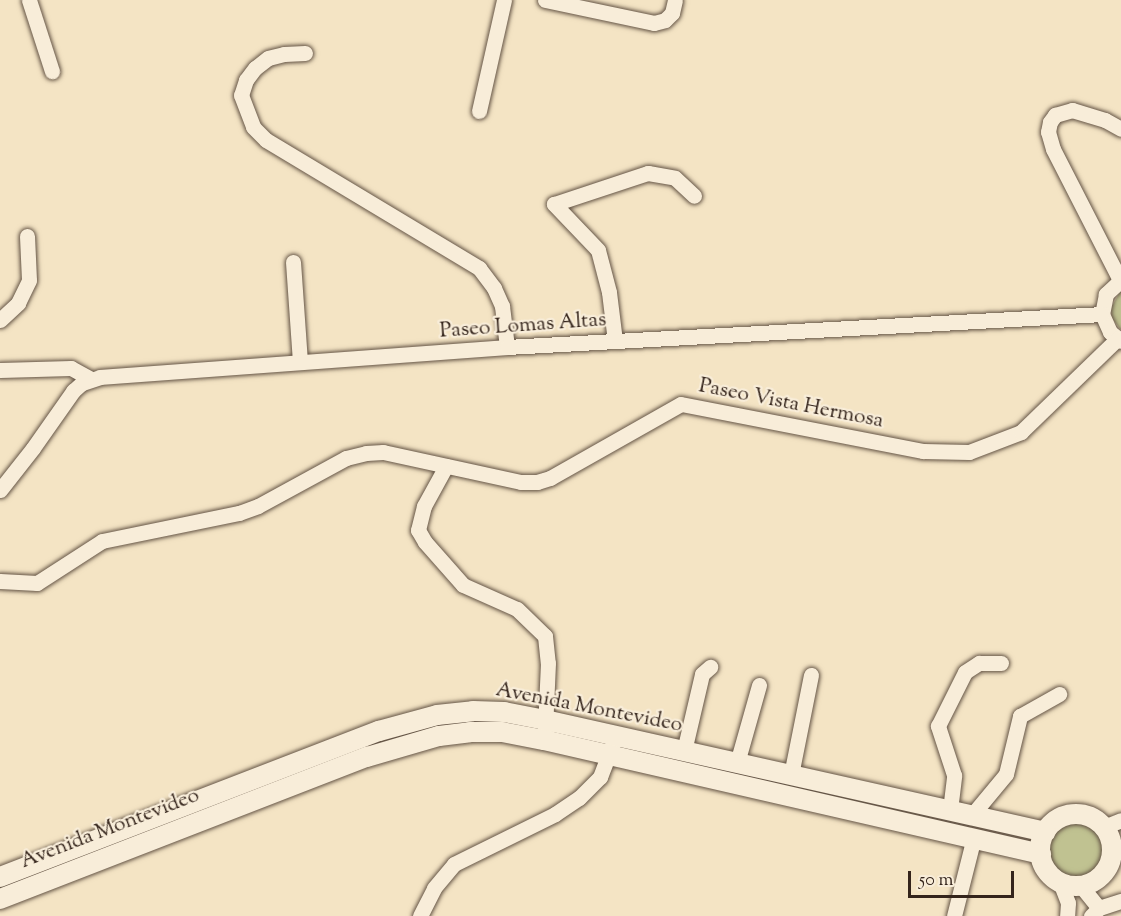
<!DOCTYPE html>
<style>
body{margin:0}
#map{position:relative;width:1121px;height:916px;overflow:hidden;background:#f4e4c4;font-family:"Sorts Mill Goudy",serif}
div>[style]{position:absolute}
.green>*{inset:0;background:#c0c291}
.round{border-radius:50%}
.roads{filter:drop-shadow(0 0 2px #645445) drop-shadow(0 0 2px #645445)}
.minor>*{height:15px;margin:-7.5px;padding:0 7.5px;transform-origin:7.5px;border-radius:7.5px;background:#f8edd9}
.tertiary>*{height:20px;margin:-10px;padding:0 10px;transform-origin:10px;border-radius:10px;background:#f8edd9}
.tertiary>.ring{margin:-10px;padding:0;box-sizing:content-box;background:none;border:20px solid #f8edd9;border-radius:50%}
span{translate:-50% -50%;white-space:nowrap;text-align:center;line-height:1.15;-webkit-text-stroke:4.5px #f8edd9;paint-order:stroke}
.street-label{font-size:21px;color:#34241b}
.scale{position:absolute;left:908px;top:871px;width:106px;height:27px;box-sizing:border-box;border:3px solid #34241b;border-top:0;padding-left:8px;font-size:18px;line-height:21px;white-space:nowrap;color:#34241b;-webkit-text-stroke:4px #f8edd9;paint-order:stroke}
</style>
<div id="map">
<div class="green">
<div style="clip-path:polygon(1121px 290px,1121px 330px,1112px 318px,1111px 308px)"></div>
<div class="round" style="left:1044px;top:817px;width:66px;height:66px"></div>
</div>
<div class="roads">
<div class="minor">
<div style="left:29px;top:0;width:75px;rotate:72.1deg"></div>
<div style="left:545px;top:0;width:111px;rotate:11.9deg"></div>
<div style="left:654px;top:23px;width:11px;rotate:-15deg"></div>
<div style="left:665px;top:20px;width:10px;rotate:-45deg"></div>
<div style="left:672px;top:13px;width:13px;rotate:-77deg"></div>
<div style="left:305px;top:53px;width:21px;rotate:177deg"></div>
<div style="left:284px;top:54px;width:16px;rotate:166deg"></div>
<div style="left:268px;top:58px;width:16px;rotate:142deg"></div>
<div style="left:255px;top:68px;width:15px;rotate:127deg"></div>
<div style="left:246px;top:80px;width:16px;rotate:108deg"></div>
<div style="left:241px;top:95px;width:34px;rotate:69deg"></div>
<div style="left:253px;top:127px;width:18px;rotate:45deg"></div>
<div style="left:266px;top:140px;width:249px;rotate:31deg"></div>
<div style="left:479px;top:268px;width:25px;rotate:53deg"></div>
<div style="left:494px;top:288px;width:20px;rotate:66deg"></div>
<div style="left:502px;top:306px;width:41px;rotate:83deg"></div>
<div style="left:479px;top:111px;width:114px;rotate:-77.3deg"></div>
<div style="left:293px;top:262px;width:99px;rotate:86deg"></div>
<div style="left:1120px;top:280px;width:147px;rotate:-117.1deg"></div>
<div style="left:1053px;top:149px;width:18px;rotate:-106deg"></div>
<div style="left:1048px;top:132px;width:10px;rotate:-79deg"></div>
<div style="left:1050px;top:122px;width:9px;rotate:-54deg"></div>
<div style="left:1055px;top:115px;width:18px;rotate:-16deg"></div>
<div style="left:1072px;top:110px;width:34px;rotate:17deg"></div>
<div style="left:1105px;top:120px;width:18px;rotate:29deg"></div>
<div style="left:1121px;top:280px;width:21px;rotate:137deg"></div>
<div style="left:1106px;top:294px;width:20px;rotate:101deg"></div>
<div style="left:1102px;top:314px;width:20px;rotate:66deg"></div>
<div style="left:1110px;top:332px;width:14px;rotate:39deg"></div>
<div style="left:0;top:320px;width:25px;rotate:-43deg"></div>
<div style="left:18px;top:303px;width:25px;rotate:-64deg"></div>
<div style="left:29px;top:280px;width:44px;rotate:-92.6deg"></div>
<div style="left:615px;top:341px;width:49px;rotate:-97deg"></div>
<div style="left:609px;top:292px;width:43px;rotate:-104.7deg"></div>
<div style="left:598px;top:250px;width:64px;rotate:-133.7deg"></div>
<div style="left:554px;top:204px;width:99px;rotate:-18.3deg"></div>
<div style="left:648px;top:173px;width:27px;rotate:10deg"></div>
<div style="left:675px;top:178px;width:26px;rotate:43deg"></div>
<div style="left:0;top:370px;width:71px;rotate:-1.6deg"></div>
<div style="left:71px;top:368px;width:23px;rotate:29deg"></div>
<div style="left:446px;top:466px;width:46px;rotate:118.8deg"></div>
<div style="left:424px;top:506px;width:25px;rotate:104deg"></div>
<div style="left:418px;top:530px;width:14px;rotate:60deg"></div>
<div style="left:425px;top:542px;width:57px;rotate:48.5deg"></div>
<div style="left:463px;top:585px;width:59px;rotate:24deg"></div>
<div style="left:517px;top:609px;width:39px;rotate:44deg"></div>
<div style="left:545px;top:636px;width:27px;rotate:84deg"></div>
<div style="left:548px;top:663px;width:67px;rotate:92.6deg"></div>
<div style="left:0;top:490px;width:53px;rotate:-51.8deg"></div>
<div style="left:33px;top:448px;width:70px;rotate:-54.9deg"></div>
<div style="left:73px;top:391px;width:12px;rotate:-42deg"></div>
<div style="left:82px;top:383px;width:19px;rotate:-18deg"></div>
<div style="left:100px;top:377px;width:408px;rotate:-4.2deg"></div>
<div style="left:507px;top:347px;width:596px;rotate:-3.17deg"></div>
<div style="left:0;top:581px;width:37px;rotate:3deg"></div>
<div style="left:37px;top:583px;width:77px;rotate:-32.9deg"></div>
<div style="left:102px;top:541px;width:140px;rotate:-11.6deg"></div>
<div style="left:239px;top:513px;width:20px;rotate:-20deg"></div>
<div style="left:258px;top:506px;width:100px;rotate:-28.6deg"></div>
<div style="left:346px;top:458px;width:21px;rotate:-14deg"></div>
<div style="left:366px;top:453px;width:17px;rotate:-3deg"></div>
<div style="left:383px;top:452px;width:141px;rotate:12.3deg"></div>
<div style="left:521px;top:482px;width:16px"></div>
<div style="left:537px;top:482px;width:14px;rotate:-17deg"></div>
<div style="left:550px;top:478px;width:150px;rotate:-29.5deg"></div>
<div style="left:681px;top:404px;width:247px;rotate:11deg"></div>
<div style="left:923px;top:451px;width:46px;rotate:1.2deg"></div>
<div style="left:969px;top:452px;width:56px;rotate:-21deg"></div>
<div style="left:1021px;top:432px;width:134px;rotate:-44.1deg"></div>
<div style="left:684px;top:751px;width:79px;rotate:-76.8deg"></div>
<div style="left:702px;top:674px;width:11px;rotate:-41deg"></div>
<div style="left:737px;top:763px;width:81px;rotate:-74.2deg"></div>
<div style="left:791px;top:775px;width:102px;rotate:-78.7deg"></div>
<div style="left:950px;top:810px;width:35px;rotate:-83deg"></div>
<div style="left:954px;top:775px;width:52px;rotate:-108.1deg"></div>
<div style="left:938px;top:726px;width:60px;rotate:-63.4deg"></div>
<div style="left:965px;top:672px;width:17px;rotate:-33deg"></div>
<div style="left:979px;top:663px;width:22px"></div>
<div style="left:972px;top:815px;width:53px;rotate:-50.3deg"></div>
<div style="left:1006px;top:774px;width:60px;rotate:-76.4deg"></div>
<div style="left:1020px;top:716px;width:45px;rotate:-29.4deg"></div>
<div style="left:1104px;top:827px;width:18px;rotate:-22deg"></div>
<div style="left:1060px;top:882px;width:22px;rotate:69deg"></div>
<div style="left:1068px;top:903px;width:13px;rotate:94deg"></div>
<div style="left:1081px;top:886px;width:28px;rotate:51deg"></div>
<div style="left:420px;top:916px;width:31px;rotate:-63deg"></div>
<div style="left:434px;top:888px;width:31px;rotate:-50deg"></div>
<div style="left:454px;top:864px;width:113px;rotate:-26.3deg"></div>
<div style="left:555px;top:814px;width:29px;rotate:-34deg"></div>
<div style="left:579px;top:798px;width:30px;rotate:-45deg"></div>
<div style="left:600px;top:777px;width:34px;rotate:-69deg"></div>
<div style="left:954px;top:916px;width:77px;rotate:-75.8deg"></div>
<div style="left:1091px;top:916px;width:11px;rotate:-45deg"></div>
<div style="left:1099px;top:908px;width:23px;rotate:-18deg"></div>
</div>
<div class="tertiary">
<div class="ring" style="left:1040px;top:814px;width:52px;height:52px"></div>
<div style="left:0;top:877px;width:406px;rotate:-21.1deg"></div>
<div style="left:379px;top:731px;width:60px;rotate:-15.4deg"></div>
<div style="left:437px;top:715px;width:36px;rotate:-6deg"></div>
<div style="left:473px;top:711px;width:31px;rotate:2deg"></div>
<div style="left:504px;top:712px;width:42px;rotate:11deg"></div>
<div style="left:545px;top:720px;width:513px;rotate:12.6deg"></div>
<div style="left:0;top:899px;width:394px;rotate:-21.2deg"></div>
<div style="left:367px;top:757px;width:75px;rotate:-16.3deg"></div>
<div style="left:439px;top:736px;width:31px;rotate:-7deg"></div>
<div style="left:470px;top:732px;width:32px"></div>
<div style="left:502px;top:732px;width:43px;rotate:10.8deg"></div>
<div style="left:544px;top:740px;width:510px;rotate:12.92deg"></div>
</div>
</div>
<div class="street-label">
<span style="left:523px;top:326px;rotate:-4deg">Paseo Lomas Altas</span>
<span style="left:791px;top:404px;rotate:11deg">Paseo Vista Hermosa</span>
<span style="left:589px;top:708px;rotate:11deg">Avenida Montevideo</span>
<span style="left:110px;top:829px;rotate:-21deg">Avenida Montevideo</span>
</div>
<div class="scale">50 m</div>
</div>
